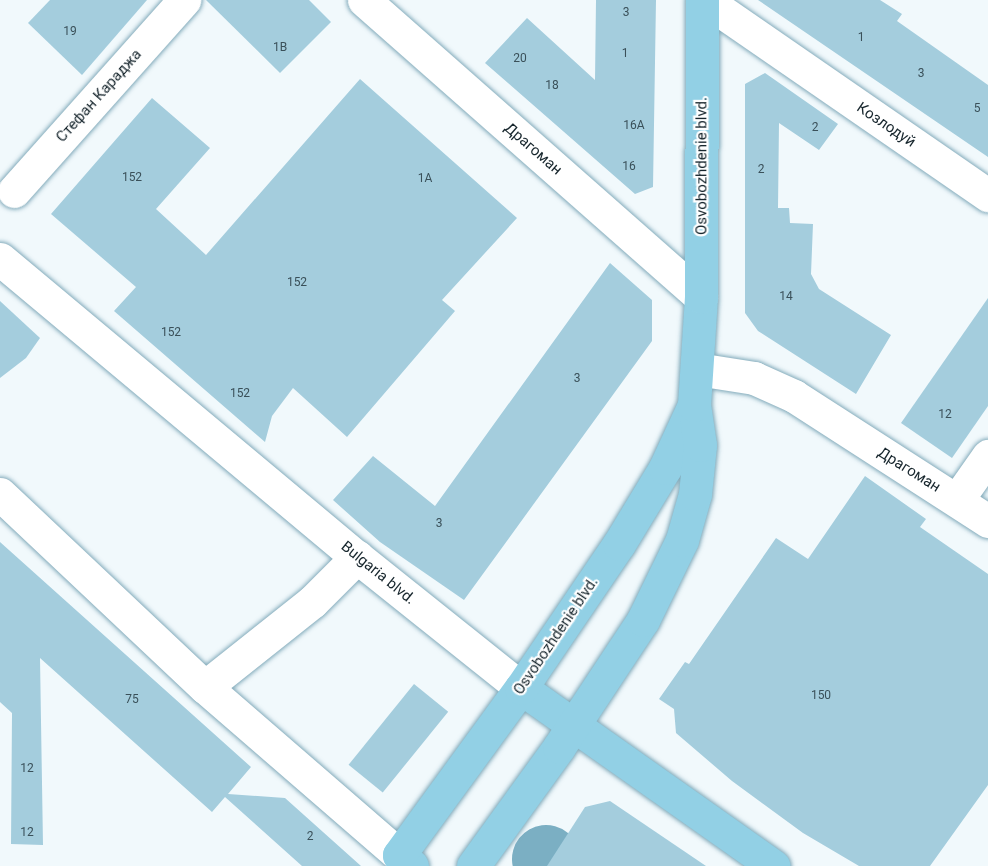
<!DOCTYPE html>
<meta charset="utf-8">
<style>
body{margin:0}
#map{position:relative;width:988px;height:866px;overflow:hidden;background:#f1f9fc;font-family:Roboto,sans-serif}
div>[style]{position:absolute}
.river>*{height:68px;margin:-34px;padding:0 34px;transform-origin:34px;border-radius:34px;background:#7bafc3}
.building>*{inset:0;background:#a4cddd;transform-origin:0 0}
.roads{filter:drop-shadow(0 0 2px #83abbb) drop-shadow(0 0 2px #83abbb)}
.minor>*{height:33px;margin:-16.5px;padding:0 16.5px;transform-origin:16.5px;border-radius:16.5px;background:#fff}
.major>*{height:33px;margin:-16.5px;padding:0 16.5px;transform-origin:16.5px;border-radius:16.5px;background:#92d0e5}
span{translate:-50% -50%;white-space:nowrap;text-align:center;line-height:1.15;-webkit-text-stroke:4.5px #fff;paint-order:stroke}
.number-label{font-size:12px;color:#3a5059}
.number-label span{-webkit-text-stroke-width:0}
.street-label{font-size:15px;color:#17262d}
</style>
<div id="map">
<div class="river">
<div style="left:546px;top:859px;width:11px;rotate:38deg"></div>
</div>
<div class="building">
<div style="clip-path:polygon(50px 0,147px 0,82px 75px,28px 23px)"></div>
<div style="clip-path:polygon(206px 0,309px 0,331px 22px,280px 73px)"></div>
<div style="clip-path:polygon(596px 0,656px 0,653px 187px,635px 194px,485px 63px,527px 18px,595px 80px)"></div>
<div style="clip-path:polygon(758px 0,880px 0,902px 14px,897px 21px,988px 85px,988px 157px)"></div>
<div style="clip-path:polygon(765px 73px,838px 124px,819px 150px,779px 123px,778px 208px,789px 208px,790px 223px,813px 224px,811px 274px,819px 289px,891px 335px,856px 394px,758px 331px,745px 313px,745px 84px)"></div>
<div style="clip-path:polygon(360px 79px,517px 218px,442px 300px,455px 311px,347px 437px,293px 388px,272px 416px,265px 442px,114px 311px,136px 287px,51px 214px,152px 98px,210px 148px,156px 209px,206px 255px)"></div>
<div style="clip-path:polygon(610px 263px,652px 300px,652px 341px,464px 600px,380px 542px,333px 500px,373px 456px,435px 506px)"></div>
<div style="clip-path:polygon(988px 298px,988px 406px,952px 458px,901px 423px)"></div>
<div style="clip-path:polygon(0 301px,40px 338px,26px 358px,0 378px)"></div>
<div style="clip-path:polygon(865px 476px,926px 519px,920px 527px,988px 574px,988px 785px,930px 866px,859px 866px,803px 833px,732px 781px,676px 733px,674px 709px,659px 699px,685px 662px,689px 664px,776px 538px,808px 559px)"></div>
<div style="clip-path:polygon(0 542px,251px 767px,228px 794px,285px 798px,361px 866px,302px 866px,225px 797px,212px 812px,40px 658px,43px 845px,11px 844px,12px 713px,0 702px)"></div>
<div style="left:414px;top:684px;width:44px;height:104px;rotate:39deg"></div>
<div style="clip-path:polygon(610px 801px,706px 866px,547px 866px,585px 807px)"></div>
</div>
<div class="roads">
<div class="minor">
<div style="left:364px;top:0;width:449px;rotate:41.4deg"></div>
<div style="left:705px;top:0;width:344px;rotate:34.6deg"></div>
<div style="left:14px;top:191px;width:256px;rotate:-48.3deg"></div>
<div style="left:0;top:259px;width:465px;rotate:39.9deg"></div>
<div style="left:357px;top:557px;width:210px;rotate:38.6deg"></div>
<div style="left:697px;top:369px;width:58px;rotate:9deg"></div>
<div style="left:754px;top:378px;width:44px;rotate:24.2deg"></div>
<div style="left:794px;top:396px;width:231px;rotate:32.8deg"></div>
<div style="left:0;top:494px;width:282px;rotate:43.3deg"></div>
<div style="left:205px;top:687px;width:257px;rotate:40.9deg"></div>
<div style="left:957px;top:500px;width:54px;rotate:-54.8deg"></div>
<div style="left:205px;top:687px;width:137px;rotate:-38.5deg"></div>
<div style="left:312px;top:602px;width:64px;rotate:-45deg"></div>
</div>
<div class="major">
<div style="left:521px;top:688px;width:309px;rotate:35.2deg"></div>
<div style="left:412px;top:866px;width:17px;rotate:-140deg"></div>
<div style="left:399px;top:855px;width:207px;rotate:-53.9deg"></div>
<div style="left:521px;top:688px;width:174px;rotate:-55.8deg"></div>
<div style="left:619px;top:544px;width:89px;rotate:-58.8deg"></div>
<div style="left:665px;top:468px;width:69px;rotate:-65.3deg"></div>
<div style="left:473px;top:866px;width:147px;rotate:-54.1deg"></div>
<div style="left:559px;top:747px;width:152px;rotate:-56.5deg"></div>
<div style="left:643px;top:620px;width:89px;rotate:-64deg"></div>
<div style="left:682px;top:540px;width:48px;rotate:-74.2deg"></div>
<div style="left:695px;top:494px;width:49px;rotate:-84.2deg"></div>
<div style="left:700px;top:445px;width:40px;rotate:-98.5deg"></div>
<div style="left:694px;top:405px;width:108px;rotate:-86.3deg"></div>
<div style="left:701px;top:297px;width:297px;rotate:-89.8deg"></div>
</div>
</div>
<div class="number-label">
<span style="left:626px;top:13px">3</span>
<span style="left:70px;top:32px">19</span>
<span style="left:861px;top:38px">1</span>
<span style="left:280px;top:48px">1В</span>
<span style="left:625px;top:54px">1</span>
<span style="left:520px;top:59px">20</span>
<span style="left:921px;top:74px">3</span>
<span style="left:552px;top:86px">18</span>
<span style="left:977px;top:109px">5</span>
<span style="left:634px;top:126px">16А</span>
<span style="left:815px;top:128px">2</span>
<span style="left:629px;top:167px">16</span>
<span style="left:761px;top:170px">2</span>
<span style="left:132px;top:178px">152</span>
<span style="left:425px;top:179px">1А</span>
<span style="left:297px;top:283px">152</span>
<span style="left:786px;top:297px">14</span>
<span style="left:171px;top:333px">152</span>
<span style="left:577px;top:379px">3</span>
<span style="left:240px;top:394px">152</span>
<span style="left:945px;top:415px">12</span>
<span style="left:439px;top:524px">3</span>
<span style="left:821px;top:696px">150</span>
<span style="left:132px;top:700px">75</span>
<span style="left:27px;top:769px">12</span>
<span style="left:27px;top:833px">12</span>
<span style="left:310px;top:837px">2</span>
</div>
<div class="street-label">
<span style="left:99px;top:96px;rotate:-48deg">Стефан Караджа</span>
<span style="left:886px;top:125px;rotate:34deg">Козлодуй</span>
<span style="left:533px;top:149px;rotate:41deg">Драгоман</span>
<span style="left:702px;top:166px;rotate:-90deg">Osvobozhdenie blvd.</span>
<span style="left:909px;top:470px;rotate:32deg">Драгоман</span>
<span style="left:378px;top:573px;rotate:39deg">Bulgaria blvd.</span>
<span style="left:556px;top:636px;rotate:-56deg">Osvobozhdenie blvd.</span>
</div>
</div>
